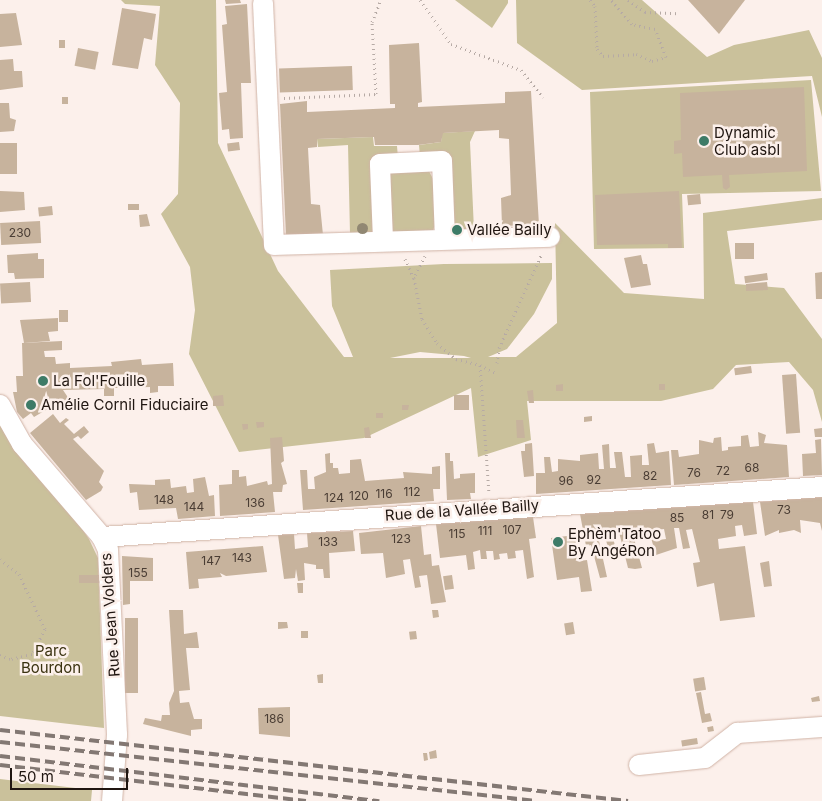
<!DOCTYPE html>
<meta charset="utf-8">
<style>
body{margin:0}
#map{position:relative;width:822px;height:801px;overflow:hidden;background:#fcf0eb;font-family:Inter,sans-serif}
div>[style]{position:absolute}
.green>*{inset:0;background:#cac19b}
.building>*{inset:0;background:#c7b39d;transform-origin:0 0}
.path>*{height:3px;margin-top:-1.5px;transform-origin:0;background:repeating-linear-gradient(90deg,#b6aaa5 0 1px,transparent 0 5px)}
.roads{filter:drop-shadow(0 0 1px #d0b3a6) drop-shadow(0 0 1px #d0b3a6)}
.minor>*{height:20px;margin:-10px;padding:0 10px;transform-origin:10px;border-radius:10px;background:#fff}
.rail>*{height:4px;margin-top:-2px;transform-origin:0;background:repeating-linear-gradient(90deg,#837873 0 10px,transparent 0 15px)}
.trees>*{width:11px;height:11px;margin:-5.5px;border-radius:50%;background:#918873}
.dots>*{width:14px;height:14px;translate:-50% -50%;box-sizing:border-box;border:2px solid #fcf0eb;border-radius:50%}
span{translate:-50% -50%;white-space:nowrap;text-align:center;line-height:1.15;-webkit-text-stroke:5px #fcf0eb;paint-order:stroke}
.number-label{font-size:12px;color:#4a3d34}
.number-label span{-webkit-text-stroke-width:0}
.poi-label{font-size:15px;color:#201611}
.left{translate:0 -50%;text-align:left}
.street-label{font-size:15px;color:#201611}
.park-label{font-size:15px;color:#3a3210}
.scale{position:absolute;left:10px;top:768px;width:118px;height:22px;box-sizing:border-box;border:2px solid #201611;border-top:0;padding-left:6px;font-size:15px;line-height:18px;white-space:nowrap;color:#201611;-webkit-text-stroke:4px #fcf0eb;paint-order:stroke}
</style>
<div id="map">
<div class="green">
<div style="clip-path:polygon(evenodd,121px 0,216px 0,218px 143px,278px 271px,344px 357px,353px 357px,332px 306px,330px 270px,444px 264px,552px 263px,552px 279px,534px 314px,507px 349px,488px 357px,516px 357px,557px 323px,555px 223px,624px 293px,704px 299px,703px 213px,822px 198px,822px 220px,727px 231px,735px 284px,784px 288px,822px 339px,822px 422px,813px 390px,789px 362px,736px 365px,713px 389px,661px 401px,527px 401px,531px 440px,478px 457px,471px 388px,364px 438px,239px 452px,189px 354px,195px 310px,190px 267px,161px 214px,178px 194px,180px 103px,155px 65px,160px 6px,125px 4px,121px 0,420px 352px,464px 356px,471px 358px,390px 358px,420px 352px)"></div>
<div style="clip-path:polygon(455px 0,508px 0,508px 3px,492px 28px)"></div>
<div style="clip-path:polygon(516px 0,642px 0,707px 57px,734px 45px,809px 30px,822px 58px,822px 117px,812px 76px,582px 90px,517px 43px)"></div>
<div style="clip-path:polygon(811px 80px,821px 191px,682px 194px,684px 248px,594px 249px,590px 92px)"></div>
<div style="clip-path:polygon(475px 131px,470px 142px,474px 230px,450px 231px,446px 156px,420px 157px,419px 145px,441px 142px,442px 133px)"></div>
<div style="clip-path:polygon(373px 137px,374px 146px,397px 146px,398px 158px,371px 158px,374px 234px,350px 234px,348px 145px,318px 147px,317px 139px)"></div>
<div style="clip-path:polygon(429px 171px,433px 179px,436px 224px,433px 230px,393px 233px,390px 231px,390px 173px)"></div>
<div style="clip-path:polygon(0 406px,89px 539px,98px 558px,104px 728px,0 716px)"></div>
<div style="clip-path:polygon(0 779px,92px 790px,91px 801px,0 801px)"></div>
</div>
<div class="building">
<div style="clip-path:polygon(225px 0,240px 0,241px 3px,226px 4px)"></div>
<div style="clip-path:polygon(688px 0,745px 0,719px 34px)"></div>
<div style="clip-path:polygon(247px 4px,251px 83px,241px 83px,243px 138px,230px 139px,229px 129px,222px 130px,219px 93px,227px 92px,222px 25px,227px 24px,225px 6px)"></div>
<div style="clip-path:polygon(122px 8px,156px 14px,152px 40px,144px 38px,138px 69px,112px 65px)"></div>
<div style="clip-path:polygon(16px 13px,22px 45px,0 47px,0 14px)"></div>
<div style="left:59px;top:40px;width:6px;height:8px"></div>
<div style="clip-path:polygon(419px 43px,422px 102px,418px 103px,418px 107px,505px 103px,505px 92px,531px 91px,539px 225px,502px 226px,501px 198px,511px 195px,509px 139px,499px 138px,499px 130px,443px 133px,441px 142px,418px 145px,375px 145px,374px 137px,317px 139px,317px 147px,308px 148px,311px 204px,320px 205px,323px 235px,286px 236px,280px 104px,307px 101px,307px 112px,395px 108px,395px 104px,390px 104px,389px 45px)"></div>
<div style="left:78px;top:48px;width:21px;height:18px;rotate:11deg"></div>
<div style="clip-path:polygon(13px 59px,14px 71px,22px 71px,23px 87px,0 90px,0 60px)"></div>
<div style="left:352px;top:66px;width:24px;height:73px;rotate:88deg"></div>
<div style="clip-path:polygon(804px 87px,807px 171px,729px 175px,730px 187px,726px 190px,723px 188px,722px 175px,683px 177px,682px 153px,674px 154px,674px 141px,681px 140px,680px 93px)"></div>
<div style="left:62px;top:97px;width:6px;height:7px"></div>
<div style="clip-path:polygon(0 103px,9px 103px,10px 118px,16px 120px,14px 131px,0 132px)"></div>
<div style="left:239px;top:142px;width:8px;height:12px;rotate:83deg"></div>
<div style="left:17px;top:143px;width:31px;height:17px;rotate:90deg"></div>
<div style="clip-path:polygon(0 191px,24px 192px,25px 210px,0 212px)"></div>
<div style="clip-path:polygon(679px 191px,682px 248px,668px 248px,668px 244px,597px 245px,595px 195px)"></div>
<div style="left:700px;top:194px;width:10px;height:13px;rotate:84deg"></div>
<div style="left:128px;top:204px;width:11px;height:6px"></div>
<div style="left:52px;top:206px;width:9px;height:14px;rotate:84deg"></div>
<div style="clip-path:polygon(147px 214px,150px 226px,140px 227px,139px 215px)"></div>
<div style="left:40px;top:221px;width:22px;height:40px;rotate:87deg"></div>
<div style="left:754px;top:243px;width:16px;height:19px;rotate:90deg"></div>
<div style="clip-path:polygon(38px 253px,38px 259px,44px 259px,44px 278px,15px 279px,14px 273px,8px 273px,7px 255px)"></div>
<div style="clip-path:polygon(641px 255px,643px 264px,647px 264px,651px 285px,631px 288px,624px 258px)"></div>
<div style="clip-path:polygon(822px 272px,822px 299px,816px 299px,815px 273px)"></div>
<div style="left:767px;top:273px;width:7px;height:23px;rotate:82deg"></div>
<div style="left:30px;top:282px;width:20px;height:30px;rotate:87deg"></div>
<div style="clip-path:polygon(767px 282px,768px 290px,746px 291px,746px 284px)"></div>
<div style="left:59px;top:310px;width:9px;height:12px"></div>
<div style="clip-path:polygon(58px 318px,58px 331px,48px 332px,50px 341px,24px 343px,20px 320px)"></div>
<div style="clip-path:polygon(62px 341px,62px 350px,44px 351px,45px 357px,55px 357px,56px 364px,70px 363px,70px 368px,112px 366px,111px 362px,141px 359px,142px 365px,173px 363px,174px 386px,158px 386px,158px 392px,150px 393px,150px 387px,114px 388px,114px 396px,104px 396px,104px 389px,63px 390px,71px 402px,60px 410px,56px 404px,34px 417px,31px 413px,23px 419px,17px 412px,13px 392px,17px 392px,16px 376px,23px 376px,22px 343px)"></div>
<div style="left:751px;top:366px;width:7px;height:17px;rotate:82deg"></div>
<div style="left:796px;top:374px;width:59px;height:14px;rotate:86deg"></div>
<div style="clip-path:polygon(563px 384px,563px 391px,556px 391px,556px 385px)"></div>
<div style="left:659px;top:384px;width:6px;height:6px"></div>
<div style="clip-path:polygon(533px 390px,534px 403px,529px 403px,527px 391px)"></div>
<div style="clip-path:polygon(223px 395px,224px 406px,213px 406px,213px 396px)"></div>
<div style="left:454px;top:395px;width:15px;height:15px"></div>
<div style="clip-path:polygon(402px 405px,409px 405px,408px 410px,402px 410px)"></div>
<div style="left:376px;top:413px;width:7px;height:5px"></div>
<div style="clip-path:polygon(53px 414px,60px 423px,66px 418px,69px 420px,64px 424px,74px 434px,84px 426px,89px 432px,81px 439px,78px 436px,73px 439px,104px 471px,99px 482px,103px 487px,101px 491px,86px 500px,30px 433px)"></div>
<div style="clip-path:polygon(592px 416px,592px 421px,584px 422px,584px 417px)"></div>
<div style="clip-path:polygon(516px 420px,523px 420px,525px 438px,517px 438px)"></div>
<div style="clip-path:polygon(256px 422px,264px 422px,264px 427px,257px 428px)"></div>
<div style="clip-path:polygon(242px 424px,248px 424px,248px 429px,243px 430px)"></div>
<div style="clip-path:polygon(369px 427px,371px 438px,365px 438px,364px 428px)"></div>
<div style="clip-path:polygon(822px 428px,822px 437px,815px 437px,814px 429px)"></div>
<div style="clip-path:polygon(758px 432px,766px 435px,764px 443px,787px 445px,789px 477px,674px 485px,671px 450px,678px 450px,679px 457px,699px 454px,699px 440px,713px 443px,714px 438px,721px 437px,722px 451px,728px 450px,728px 447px,741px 446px,741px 436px,748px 435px,750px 447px,759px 446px)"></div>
<div style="clip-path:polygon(282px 437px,284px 461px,281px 463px,287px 484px,283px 485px,282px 492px,273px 492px,275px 512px,220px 516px,219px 485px,232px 484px,232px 470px,239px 470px,239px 477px,246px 476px,247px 486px,267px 481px,268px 485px,272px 484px,270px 438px)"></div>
<div style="clip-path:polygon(821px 439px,822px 475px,803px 476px,802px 454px,816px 453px,815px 440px)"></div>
<div style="clip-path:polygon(532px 443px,534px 476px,524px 477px,521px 451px,525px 451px,525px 444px)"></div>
<div style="clip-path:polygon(654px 443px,656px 453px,669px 451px,671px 485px,536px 494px,536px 473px,545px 473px,544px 457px,550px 457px,552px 472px,558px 471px,558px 459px,580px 461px,580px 455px,598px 453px,599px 469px,604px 469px,602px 445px,609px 444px,610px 468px,616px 468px,614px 452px,622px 452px,625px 477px,631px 477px,630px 456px,642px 455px,642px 465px,649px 465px,647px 444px)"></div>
<div style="clip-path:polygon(330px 453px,330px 463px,333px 463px,333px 468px,338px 468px,339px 474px,350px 473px,350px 460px,361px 459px,365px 481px,404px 478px,403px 472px,432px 474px,432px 467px,440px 466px,440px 489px,433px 489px,434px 501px,303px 510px,300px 470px,307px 470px,308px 489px,315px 489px,314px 477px,326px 472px,325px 454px)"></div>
<div style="clip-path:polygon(445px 453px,450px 453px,450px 461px,453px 461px,454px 479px,460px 478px,460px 474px,475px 473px,475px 493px,470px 493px,471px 499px,447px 500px)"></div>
<div style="clip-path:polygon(205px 477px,209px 496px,214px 495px,215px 516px,178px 519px,176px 508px,139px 510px,137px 492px,130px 493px,129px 484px,155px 485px,155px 480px,170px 479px,171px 488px,186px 486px,187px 493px,194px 492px,193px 479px)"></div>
<div style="clip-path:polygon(822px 497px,822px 531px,820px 523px,800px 520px,801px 533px,794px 530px,779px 533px,779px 530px,765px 536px,760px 502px)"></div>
<div style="clip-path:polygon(evenodd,753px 502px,757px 534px,744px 536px,742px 525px,735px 526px,736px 536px,718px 539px,719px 549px,745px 546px,755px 617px,720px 621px,714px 583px,697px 587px,693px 563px,700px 562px,692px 529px,686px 530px,690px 548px,683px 549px,679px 528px,674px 528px,677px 548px,656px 555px,651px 538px,645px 540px,641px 530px,632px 531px,642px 568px,635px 569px,628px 568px,619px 532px,612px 532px,616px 551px,609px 552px,606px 540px,599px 541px,607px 577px,600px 578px,591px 545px,586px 546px,580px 514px,753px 502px,664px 529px,666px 539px,658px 540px,656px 530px,664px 529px)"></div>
<div style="clip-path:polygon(533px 517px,536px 538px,529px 539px,534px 577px,527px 579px,523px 550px,515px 551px,516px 558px,508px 559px,507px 553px,499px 554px,500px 559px,494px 560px,493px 551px,486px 551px,487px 559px,481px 559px,480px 550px,473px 552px,475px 569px,468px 570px,466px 555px,440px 558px,436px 524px)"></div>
<div style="clip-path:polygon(421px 526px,424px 555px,431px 554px,432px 566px,439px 565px,446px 602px,431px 604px,427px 575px,419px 576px,421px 587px,415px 588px,410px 559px,403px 560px,405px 574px,386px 578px,383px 553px,361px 554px,359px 533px)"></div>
<div style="clip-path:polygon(353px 531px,355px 551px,329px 553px,330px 578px,324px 578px,323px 569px,316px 569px,316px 565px,304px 563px,305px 580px,298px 581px,296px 569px,295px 578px,284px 579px,278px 535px,294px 534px,295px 549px,308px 547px,307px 533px)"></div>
<div style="clip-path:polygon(575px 535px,579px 561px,587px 560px,592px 591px,581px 592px,579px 577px,557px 580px,551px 538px)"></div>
<div style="clip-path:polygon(263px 546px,267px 572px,226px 576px,220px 573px,222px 577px,198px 579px,199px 588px,189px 589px,186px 552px)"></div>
<div style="clip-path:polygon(122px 556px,153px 558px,153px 581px,130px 581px,130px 604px,123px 605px)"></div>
<div style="clip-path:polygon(769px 561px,772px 586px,764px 587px,760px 563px)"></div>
<div style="left:100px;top:575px;width:8px;height:21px;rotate:90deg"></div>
<div style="left:452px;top:575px;width:14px;height:9px;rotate:82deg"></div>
<div style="clip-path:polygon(297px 583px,303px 583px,303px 593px,298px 593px)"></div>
<div style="clip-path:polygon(169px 610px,183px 610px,184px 634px,197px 632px,199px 648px,186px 648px,190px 690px,179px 691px,180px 703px,189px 702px,194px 719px,202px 719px,202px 729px,191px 730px,191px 736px,143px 724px,145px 718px,161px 721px,162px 715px,170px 715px,169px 703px,174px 691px)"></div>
<div style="clip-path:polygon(432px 610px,438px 610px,439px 617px,433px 618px)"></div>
<div style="left:125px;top:618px;width:13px;height:75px"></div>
<div style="clip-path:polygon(278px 622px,287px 622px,288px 628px,278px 629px)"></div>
<div style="left:573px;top:622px;width:12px;height:9px;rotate:81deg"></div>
<div style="left:301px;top:631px;width:7px;height:7px"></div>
<div style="left:416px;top:631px;width:8px;height:7px;rotate:83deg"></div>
<div style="clip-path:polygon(323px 674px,323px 683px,318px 683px,317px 675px)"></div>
<div style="left:704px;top:677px;width:13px;height:11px;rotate:81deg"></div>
<div style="clip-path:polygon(701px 692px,705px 714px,710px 713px,712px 721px,702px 723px,696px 693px)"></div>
<div style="clip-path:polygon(819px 696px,820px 701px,812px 702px,811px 698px)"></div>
<div style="clip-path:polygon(290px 707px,290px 737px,259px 734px,258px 708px)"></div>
<div style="left:713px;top:726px;width:5px;height:6px;rotate:79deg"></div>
<div style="left:697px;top:738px;width:6px;height:16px;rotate:81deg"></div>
<div style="clip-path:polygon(436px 750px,437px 758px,430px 759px,429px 752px)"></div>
<div style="clip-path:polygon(423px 753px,427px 753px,428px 760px,424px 761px)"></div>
</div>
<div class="path">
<div style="left:420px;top:0;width:54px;rotate:54.8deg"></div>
<div style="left:451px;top:44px;width:75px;rotate:20.4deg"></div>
<div style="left:521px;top:70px;width:35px;rotate:51deg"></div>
<div style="left:590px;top:0;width:8px;rotate:50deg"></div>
<div style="left:595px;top:6px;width:43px;rotate:87.3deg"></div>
<div style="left:597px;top:49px;width:9px;rotate:49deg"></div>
<div style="left:603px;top:56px;width:33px;rotate:-3deg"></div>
<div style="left:636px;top:54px;width:17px;rotate:24deg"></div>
<div style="left:652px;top:61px;width:15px;rotate:-16deg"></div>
<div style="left:666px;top:57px;width:30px;rotate:-111deg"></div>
<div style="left:655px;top:29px;width:24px;rotate:-168deg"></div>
<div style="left:632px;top:24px;width:32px;rotate:-131deg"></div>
<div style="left:628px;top:0;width:21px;rotate:35deg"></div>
<div style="left:645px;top:12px;width:33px;rotate:2deg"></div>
<div style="left:284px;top:98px;width:92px;rotate:-2.5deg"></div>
<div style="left:376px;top:94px;width:72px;rotate:-93.2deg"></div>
<div style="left:372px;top:22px;width:24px;rotate:-68deg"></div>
<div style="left:425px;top:256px;width:25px;rotate:117deg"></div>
<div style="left:414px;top:278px;width:42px;rotate:79deg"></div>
<div style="left:422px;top:319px;width:28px;rotate:58deg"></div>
<div style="left:437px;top:343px;width:25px;rotate:40deg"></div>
<div style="left:456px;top:359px;width:25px;rotate:14deg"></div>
<div style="left:480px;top:365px;width:129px;rotate:86deg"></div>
<div style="left:405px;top:259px;width:21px;rotate:65deg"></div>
<div style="left:497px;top:363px;width:15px;rotate:-82deg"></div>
<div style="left:499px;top:348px;width:104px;rotate:-65.6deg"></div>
<div style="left:480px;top:365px;width:18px;rotate:27deg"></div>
<div style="left:0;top:559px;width:24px;rotate:38deg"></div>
<div style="left:19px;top:574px;width:61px;rotate:64.7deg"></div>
<div style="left:45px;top:629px;width:28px;rotate:117deg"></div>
<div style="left:32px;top:654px;width:23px;rotate:167deg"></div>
<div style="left:10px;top:659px;width:11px;rotate:-158deg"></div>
</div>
<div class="roads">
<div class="minor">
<div style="left:263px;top:3px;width:242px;rotate:87.4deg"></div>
<div style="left:274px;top:245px;width:276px;rotate:-1.7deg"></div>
<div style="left:383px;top:240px;width:76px;rotate:-92.3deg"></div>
<div style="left:380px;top:164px;width:62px;rotate:-2.8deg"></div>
<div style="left:442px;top:161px;width:77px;rotate:87.8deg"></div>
<div style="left:0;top:405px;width:45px;rotate:60.6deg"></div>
<div style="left:22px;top:444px;width:123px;rotate:49.3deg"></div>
<div style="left:102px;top:537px;width:14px;rotate:65deg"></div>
<div style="left:108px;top:550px;width:185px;rotate:87.2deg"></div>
<div style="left:117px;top:735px;width:66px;rotate:94.3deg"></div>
<div style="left:102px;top:537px;width:722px;rotate:-3.97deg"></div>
<div style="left:639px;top:765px;width:66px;rotate:-6.1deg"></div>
<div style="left:705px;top:758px;width:41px;rotate:-38deg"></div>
<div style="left:737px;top:733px;width:85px;rotate:-4deg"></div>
</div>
</div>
<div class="rail">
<div style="left:0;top:730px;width:632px;rotate:6.45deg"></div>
<div style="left:0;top:742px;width:539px;rotate:6.28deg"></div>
<div style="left:0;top:756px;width:382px;rotate:6.8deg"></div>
<div style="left:0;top:765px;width:308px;rotate:6.7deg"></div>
</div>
<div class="trees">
<div style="left:362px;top:228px"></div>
</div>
<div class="dots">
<div style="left:704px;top:141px;background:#3e7b67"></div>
<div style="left:457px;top:230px;background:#3e7b67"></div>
<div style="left:43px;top:381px;background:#3e7b67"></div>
<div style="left:31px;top:405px;background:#3e7b67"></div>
<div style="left:558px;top:542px;background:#3e7b67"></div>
</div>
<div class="number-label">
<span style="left:20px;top:233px">230</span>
<span style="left:752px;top:468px">68</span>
<span style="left:723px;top:471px">72</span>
<span style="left:694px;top:473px">76</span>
<span style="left:650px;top:476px">82</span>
<span style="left:594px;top:480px">92</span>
<span style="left:566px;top:481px">96</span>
<span style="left:412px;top:492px">112</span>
<span style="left:384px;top:494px">116</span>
<span style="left:359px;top:496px">120</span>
<span style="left:334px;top:498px">124</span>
<span style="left:164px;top:500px">148</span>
<span style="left:255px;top:503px">136</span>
<span style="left:194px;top:507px">144</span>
<span style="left:784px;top:510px">73</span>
<span style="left:708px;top:515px">81</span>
<span style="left:727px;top:515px">79</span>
<span style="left:677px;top:518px">85</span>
<span style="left:512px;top:530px">107</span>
<span style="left:485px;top:531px">111</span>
<span style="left:457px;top:534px">115</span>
<span style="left:401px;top:539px">123</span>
<span style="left:328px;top:542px">133</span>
<span style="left:242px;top:558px">143</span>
<span style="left:211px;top:561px">147</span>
<span style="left:138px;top:573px">155</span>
<span style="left:274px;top:719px">186</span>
</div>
<div class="poi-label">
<span class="left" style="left:714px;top:141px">Dynamic<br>Club asbl</span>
<span class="left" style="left:467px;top:230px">Vallée Bailly</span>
<span class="left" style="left:53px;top:381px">La Fol'Fouille</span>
<span class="left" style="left:41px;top:405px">Amélie Cornil Fiduciaire</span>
<span class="left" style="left:568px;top:542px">Ephèm'Tatoo<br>By AngéRon</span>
</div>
<div class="street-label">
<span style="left:462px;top:510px;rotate:-4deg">Rue de la Vallée Bailly</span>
<span style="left:110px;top:615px;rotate:-94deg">Rue Jean Volders</span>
</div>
<div class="park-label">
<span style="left:51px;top:659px">Parc<br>Bourdon</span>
</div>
<div class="scale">50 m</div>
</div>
